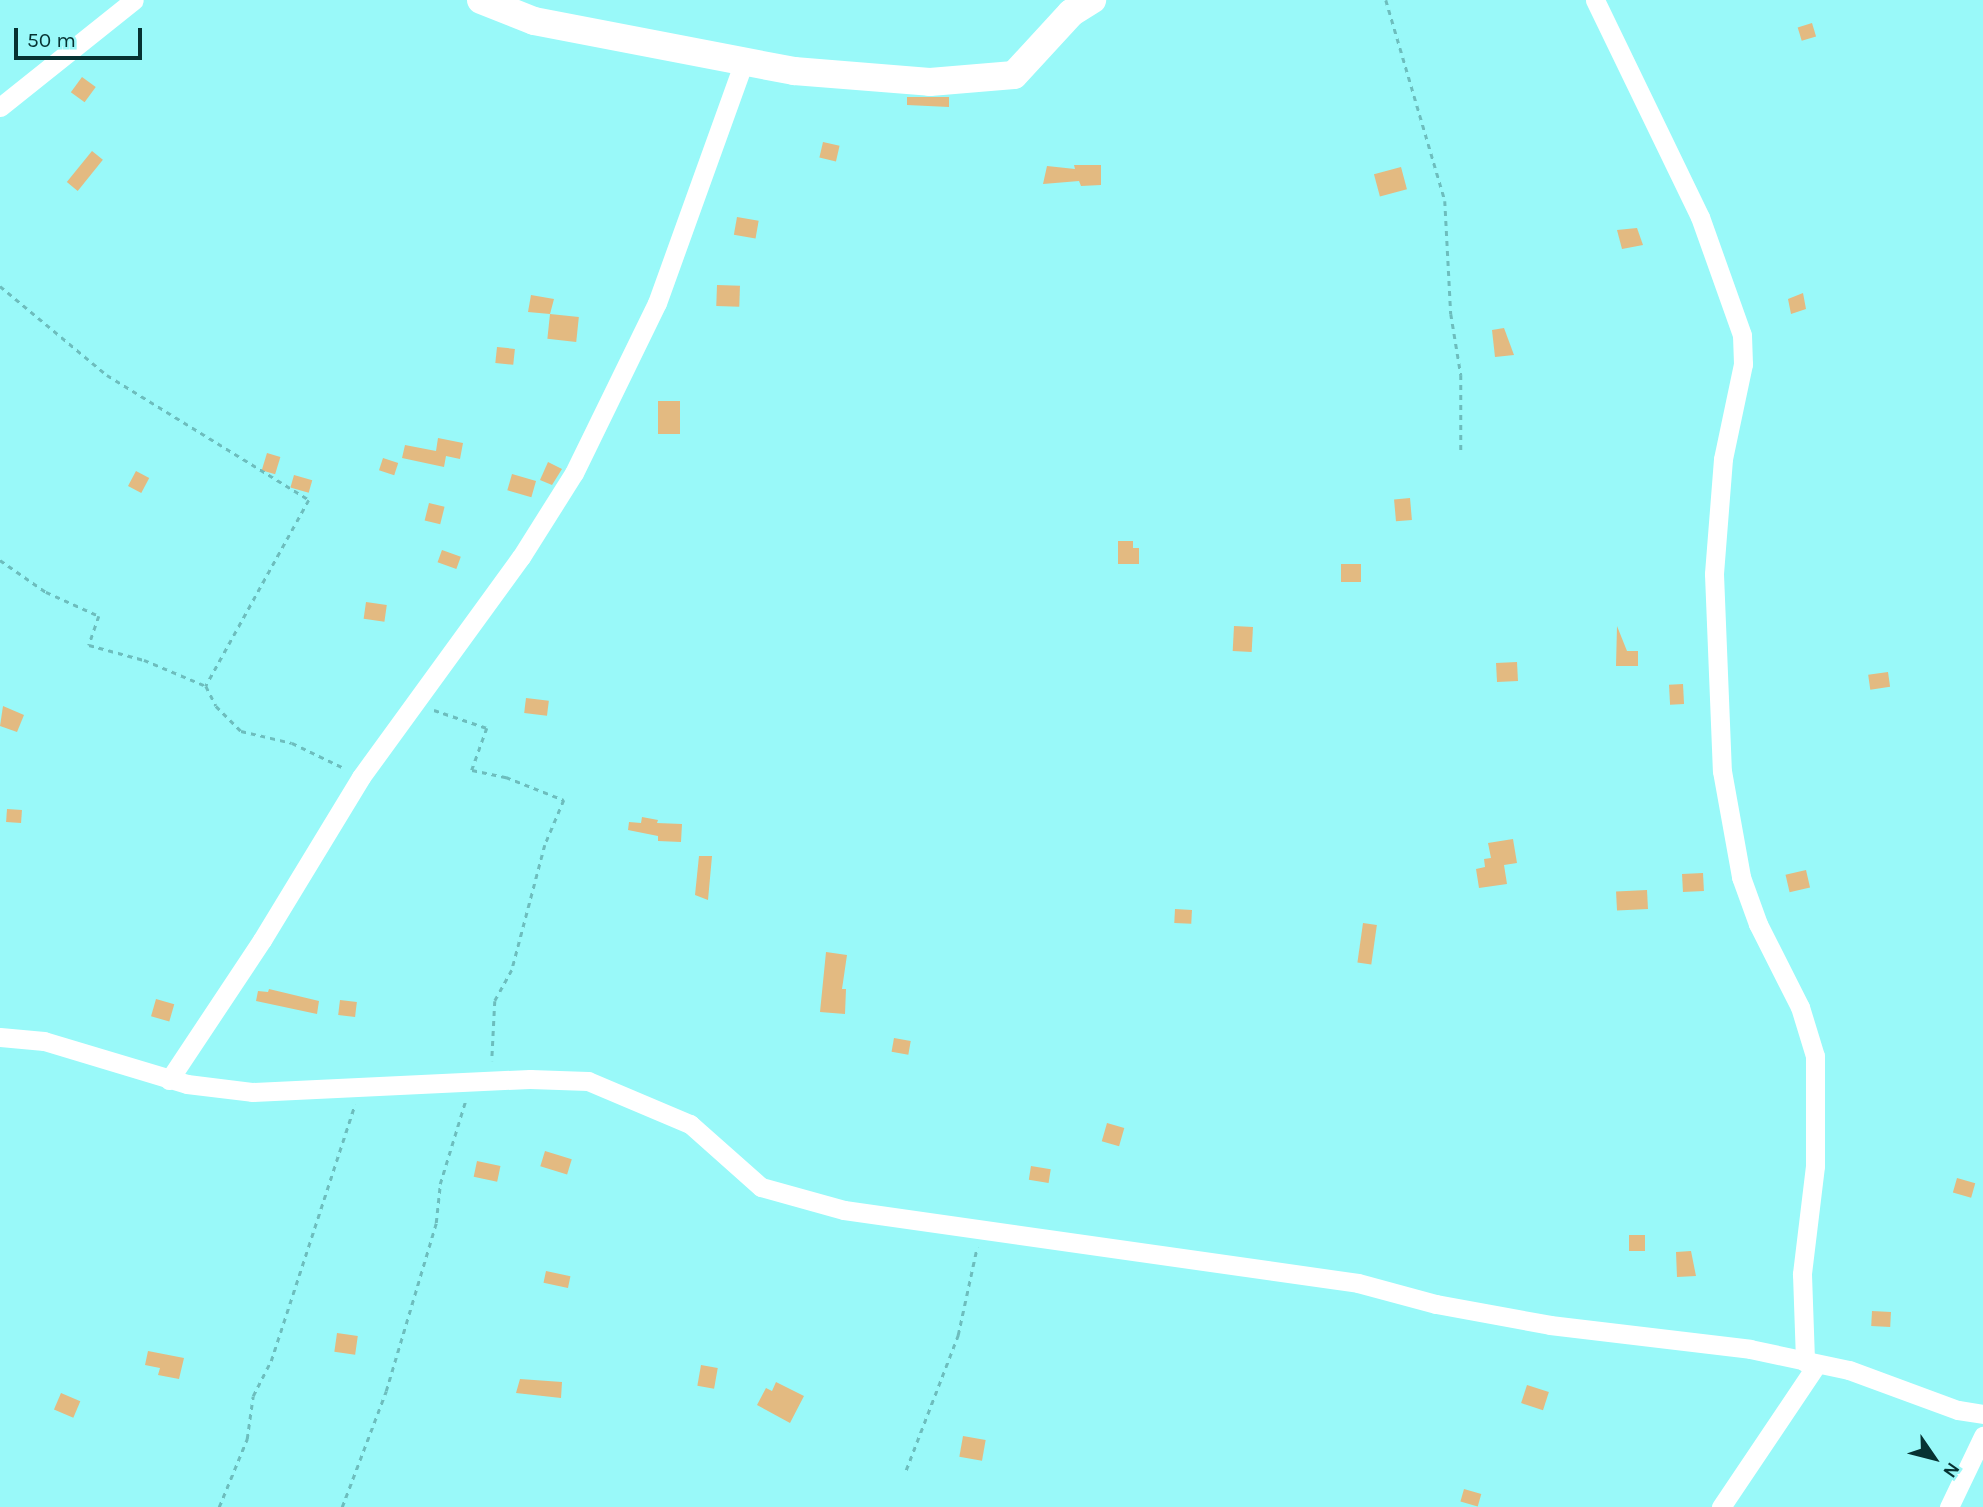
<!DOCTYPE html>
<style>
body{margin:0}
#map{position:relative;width:1983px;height:1507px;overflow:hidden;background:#99f9f9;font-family:Karla,sans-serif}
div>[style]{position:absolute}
.building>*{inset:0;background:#e3ba81;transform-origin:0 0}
.path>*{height:2.5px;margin-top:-1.25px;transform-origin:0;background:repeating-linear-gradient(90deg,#6dbdbd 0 5px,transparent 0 10px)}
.street>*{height:19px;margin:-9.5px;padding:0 9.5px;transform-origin:9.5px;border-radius:9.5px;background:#fff}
.secondary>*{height:28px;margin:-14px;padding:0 14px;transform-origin:14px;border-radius:14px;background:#fff}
span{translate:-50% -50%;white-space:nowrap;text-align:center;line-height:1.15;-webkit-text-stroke:5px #99f9f9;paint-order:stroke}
.north{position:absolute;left:1899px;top:1423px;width:70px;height:70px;-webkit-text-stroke:5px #99f9f9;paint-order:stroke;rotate:125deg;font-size:19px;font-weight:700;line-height:28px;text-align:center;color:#063232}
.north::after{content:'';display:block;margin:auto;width:24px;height:32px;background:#063232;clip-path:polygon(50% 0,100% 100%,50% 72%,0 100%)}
.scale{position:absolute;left:14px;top:28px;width:128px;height:32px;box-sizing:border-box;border:4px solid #063232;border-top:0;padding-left:9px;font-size:21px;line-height:24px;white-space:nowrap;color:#063232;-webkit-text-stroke:5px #99f9f9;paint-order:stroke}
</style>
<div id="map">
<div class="building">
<div style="left:1812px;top:23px;width:14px;height:15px;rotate:73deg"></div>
<div style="left:82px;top:77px;width:17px;height:19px;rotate:36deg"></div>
<div style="clip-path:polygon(907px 97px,949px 97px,949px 107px,907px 105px)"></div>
<div style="left:823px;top:142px;width:17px;height:16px;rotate:13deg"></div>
<div style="left:92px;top:151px;width:14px;height:40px;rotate:39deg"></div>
<div style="clip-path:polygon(1074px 165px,1101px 165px,1101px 185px,1081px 186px,1079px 181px,1043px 184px,1047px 166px,1075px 169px)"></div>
<div style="left:1401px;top:167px;width:23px;height:28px;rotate:75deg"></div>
<div style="left:737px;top:217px;width:22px;height:18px;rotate:10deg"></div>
<div style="clip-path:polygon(1637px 228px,1643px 245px,1622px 249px,1617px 230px)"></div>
<div style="left:717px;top:285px;width:23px;height:21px;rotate:2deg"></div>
<div style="clip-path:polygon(1803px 293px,1806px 309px,1791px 314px,1788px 299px)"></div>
<div style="clip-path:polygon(531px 295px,554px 299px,550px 314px,528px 312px)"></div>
<div style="left:550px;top:314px;width:29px;height:25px;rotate:6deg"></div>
<div style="clip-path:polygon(1504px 328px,1514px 355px,1495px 357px,1492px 330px)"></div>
<div style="left:497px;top:347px;width:18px;height:16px;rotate:6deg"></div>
<div style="left:658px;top:401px;width:22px;height:33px"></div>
<div style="clip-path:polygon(438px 438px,463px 443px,460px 459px,446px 456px,444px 467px,402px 458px,405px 445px,436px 451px)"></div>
<div style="left:267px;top:453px;width:14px;height:18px;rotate:17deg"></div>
<div style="left:383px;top:458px;width:16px;height:13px;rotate:18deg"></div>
<div style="clip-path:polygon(548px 462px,562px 469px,552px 485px,540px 480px)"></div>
<div style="left:136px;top:471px;width:15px;height:17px;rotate:28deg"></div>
<div style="left:512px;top:474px;width:25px;height:17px;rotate:16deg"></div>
<div style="left:294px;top:475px;width:19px;height:13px;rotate:16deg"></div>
<div style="left:1410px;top:498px;width:22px;height:16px;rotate:85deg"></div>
<div style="left:429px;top:503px;width:16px;height:18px;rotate:14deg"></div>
<div style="clip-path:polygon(1118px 541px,1133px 541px,1133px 548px,1139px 548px,1139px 564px,1118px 564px)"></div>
<div style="left:442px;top:550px;width:20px;height:13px;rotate:20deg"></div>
<div style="left:1361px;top:564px;width:18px;height:20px;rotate:90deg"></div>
<div style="left:366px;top:602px;width:21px;height:17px;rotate:8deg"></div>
<div style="left:1234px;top:626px;width:19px;height:25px;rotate:3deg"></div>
<div style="clip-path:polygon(1617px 626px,1627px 651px,1638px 651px,1638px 666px,1616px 666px)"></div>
<div style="left:1517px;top:662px;width:19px;height:21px;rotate:87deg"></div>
<div style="left:1888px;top:672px;width:15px;height:20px;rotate:82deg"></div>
<div style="left:1683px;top:684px;width:20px;height:14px;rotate:87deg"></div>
<div style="left:526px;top:698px;width:23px;height:15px;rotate:7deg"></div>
<div style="clip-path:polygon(3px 706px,24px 715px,17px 732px,0 726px)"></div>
<div style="left:7px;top:809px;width:15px;height:13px;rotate:4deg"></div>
<div style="clip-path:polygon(642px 817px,658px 820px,657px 823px,682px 824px,681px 842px,658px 841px,658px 836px,628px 830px,629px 822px,641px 823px)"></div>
<div style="clip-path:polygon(1513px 839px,1517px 863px,1504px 865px,1507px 884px,1479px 888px,1476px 869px,1485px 867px,1484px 859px,1491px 858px,1488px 843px)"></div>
<div style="clip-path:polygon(699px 856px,712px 856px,708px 900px,695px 895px)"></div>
<div style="left:1806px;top:870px;width:18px;height:21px;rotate:77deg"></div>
<div style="left:1703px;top:873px;width:18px;height:21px;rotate:87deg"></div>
<div style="left:1647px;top:890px;width:19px;height:31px;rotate:87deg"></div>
<div style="left:1175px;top:909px;width:17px;height:14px;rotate:3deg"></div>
<div style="left:1363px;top:923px;width:14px;height:40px;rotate:8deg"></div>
<div style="clip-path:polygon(826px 952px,847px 955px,842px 989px,846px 989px,845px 1014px,820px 1012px)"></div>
<div style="clip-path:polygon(269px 989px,319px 1001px,317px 1014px,256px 1001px,258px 991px,268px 992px)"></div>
<div style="left:156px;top:999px;width:19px;height:18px;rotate:16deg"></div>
<div style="left:340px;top:1000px;width:17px;height:15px;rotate:7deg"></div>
<div style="left:894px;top:1038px;width:17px;height:14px;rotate:10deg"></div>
<div style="left:1107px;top:1123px;width:18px;height:19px;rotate:16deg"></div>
<div style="left:545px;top:1151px;width:28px;height:16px;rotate:17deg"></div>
<div style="left:477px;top:1161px;width:24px;height:16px;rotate:12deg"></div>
<div style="left:1031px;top:1166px;width:20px;height:14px;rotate:9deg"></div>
<div style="left:1957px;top:1178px;width:19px;height:15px;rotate:16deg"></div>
<div style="left:1629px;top:1235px;width:16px;height:16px"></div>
<div style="clip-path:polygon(1691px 1251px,1696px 1276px,1677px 1277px,1676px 1252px)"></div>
<div style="left:546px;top:1271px;width:25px;height:12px;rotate:12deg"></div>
<div style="left:1872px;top:1311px;width:19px;height:15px;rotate:3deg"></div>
<div style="left:337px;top:1333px;width:21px;height:19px;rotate:8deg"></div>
<div style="clip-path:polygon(148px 1351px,184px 1358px,179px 1379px,158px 1375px,160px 1368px,145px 1365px)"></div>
<div style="left:701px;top:1365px;width:17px;height:21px;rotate:10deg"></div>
<div style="clip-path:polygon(520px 1379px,562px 1382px,561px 1398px,516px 1393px)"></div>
<div style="clip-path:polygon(776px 1382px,804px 1396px,790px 1423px,757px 1405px,766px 1388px,772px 1391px)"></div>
<div style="left:1527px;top:1385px;width:23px;height:19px;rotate:18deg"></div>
<div style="left:61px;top:1393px;width:21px;height:18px;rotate:23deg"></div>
<div style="left:963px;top:1436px;width:23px;height:21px;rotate:10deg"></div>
<div style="left:1464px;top:1489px;width:18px;height:13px;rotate:16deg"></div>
</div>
<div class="path">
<div style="left:1386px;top:0;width:209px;rotate:73.6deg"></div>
<div style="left:1445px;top:201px;width:113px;rotate:87deg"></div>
<div style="left:1451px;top:314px;width:62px;rotate:80.7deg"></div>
<div style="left:1461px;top:375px;width:78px;rotate:90deg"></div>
<div style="left:0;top:286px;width:139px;rotate:39.8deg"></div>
<div style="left:107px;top:375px;width:238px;rotate:31.7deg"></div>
<div style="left:309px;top:500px;width:213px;rotate:119deg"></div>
<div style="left:0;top:560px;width:56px;rotate:34.8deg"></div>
<div style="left:46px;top:592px;width:58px;rotate:24.4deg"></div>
<div style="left:99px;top:616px;width:31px;rotate:109deg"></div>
<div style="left:89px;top:645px;width:57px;rotate:15.3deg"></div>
<div style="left:144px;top:660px;width:67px;rotate:22.8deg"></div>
<div style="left:206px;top:686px;width:22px;rotate:63deg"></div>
<div style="left:216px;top:706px;width:35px;rotate:45deg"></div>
<div style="left:241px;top:731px;width:52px;rotate:13.2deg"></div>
<div style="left:292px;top:743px;width:58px;rotate:25.7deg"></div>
<div style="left:434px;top:710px;width:56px;rotate:18.8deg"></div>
<div style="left:487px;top:728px;width:45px;rotate:109.7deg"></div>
<div style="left:472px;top:770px;width:35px;rotate:12deg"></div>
<div style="left:506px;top:777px;width:62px;rotate:21.6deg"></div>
<div style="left:564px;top:800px;width:49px;rotate:112.9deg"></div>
<div style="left:545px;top:845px;width:129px;rotate:104.8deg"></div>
<div style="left:512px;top:970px;width:35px;rotate:119deg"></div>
<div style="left:495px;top:1001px;width:60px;rotate:92.9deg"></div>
<div style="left:906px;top:1470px;width:145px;rotate:-68.9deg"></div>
<div style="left:958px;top:1335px;width:90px;rotate:-77.8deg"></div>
<div style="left:219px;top:1507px;width:74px;rotate:-67.6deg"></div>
<div style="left:247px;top:1439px;width:43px;rotate:-82.1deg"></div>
<div style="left:253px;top:1396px;width:39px;rotate:-63deg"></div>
<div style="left:271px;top:1361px;width:270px;rotate:-71.9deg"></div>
<div style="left:342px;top:1507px;width:124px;rotate:-69.2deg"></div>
<div style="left:386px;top:1391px;width:175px;rotate:-73.4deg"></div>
<div style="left:436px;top:1223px;width:39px;rotate:-84deg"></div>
<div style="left:440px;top:1184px;width:86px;rotate:-73deg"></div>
</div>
<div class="street">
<div style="left:1595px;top:0;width:241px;rotate:64.2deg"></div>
<div style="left:1700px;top:217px;width:125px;rotate:70.4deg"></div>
<div style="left:1742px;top:335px;width:29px;rotate:88deg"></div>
<div style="left:1743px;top:364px;width:97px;rotate:101.9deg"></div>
<div style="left:1723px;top:459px;width:115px;rotate:94.5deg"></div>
<div style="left:1714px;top:574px;width:197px;rotate:87.7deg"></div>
<div style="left:1722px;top:771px;width:108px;rotate:79.8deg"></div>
<div style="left:1741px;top:877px;width:50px;rotate:70.1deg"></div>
<div style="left:1758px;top:924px;width:93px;rotate:63.2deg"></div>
<div style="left:1800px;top:1007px;width:51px;rotate:73deg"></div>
<div style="left:1815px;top:1056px;width:110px;rotate:90deg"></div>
<div style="left:1815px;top:1166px;width:109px;rotate:96.9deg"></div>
<div style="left:1802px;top:1274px;width:88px;rotate:88deg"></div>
<div style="left:0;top:107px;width:171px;rotate:-38.6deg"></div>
<div style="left:0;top:1037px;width:44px;rotate:5.2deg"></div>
<div style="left:44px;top:1041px;width:149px;rotate:16.7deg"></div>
<div style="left:187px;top:1084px;width:65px;rotate:7deg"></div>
<div style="left:252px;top:1092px;width:278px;rotate:-2.7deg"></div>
<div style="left:530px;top:1079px;width:58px;rotate:2deg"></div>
<div style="left:588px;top:1081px;width:111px;rotate:22.9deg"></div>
<div style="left:690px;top:1124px;width:95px;rotate:41.6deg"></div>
<div style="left:761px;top:1187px;width:86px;rotate:15.5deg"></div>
<div style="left:844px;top:1210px;width:519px;rotate:8.08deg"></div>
<div style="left:1358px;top:1283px;width:81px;rotate:15.1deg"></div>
<div style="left:1436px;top:1304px;width:116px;rotate:10.4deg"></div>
<div style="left:1550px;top:1325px;width:201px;rotate:6.8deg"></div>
<div style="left:1750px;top:1349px;width:101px;rotate:12deg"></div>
<div style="left:1849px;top:1370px;width:116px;rotate:20.2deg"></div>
<div style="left:1958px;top:1410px;width:25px;rotate:9deg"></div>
<div style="left:169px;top:1080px;width:168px;rotate:-56.4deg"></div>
<div style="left:262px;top:940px;width:191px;rotate:-58.7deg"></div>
<div style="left:361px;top:777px;width:272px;rotate:-54deg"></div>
<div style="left:521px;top:557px;width:99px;rotate:-57.8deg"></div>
<div style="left:574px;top:473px;width:189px;rotate:-64deg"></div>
<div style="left:657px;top:303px;width:257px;rotate:-70.2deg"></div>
<div style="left:1721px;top:1507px;width:172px;rotate:-56.1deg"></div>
<div style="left:1949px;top:1507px;width:79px;rotate:-64.4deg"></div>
</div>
<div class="secondary">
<div style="left:481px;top:0;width:57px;rotate:21.6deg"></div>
<div style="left:534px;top:21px;width:265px;rotate:10.9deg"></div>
<div style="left:794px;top:71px;width:136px;rotate:4.6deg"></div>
<div style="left:930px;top:82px;width:84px;rotate:-4.8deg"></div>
<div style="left:1014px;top:75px;width:84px;rotate:-47.4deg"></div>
<div style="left:1071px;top:13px;width:25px;rotate:-32deg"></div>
</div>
<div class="north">N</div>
<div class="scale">50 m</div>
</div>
